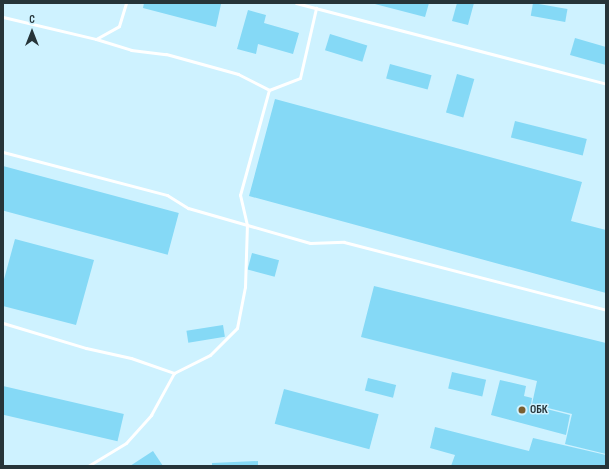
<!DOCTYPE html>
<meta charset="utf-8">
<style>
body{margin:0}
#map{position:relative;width:609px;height:469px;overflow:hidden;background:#cef2ff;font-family:"Sofia Sans Condensed",sans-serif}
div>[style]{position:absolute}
.building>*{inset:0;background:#85d9f6;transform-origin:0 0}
.lane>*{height:3px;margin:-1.5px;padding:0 1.5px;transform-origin:1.5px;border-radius:1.5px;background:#fff}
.dots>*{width:11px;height:11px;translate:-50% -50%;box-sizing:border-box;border:2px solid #cef2ff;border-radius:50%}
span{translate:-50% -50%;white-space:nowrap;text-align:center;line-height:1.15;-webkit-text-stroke:3px #cef2ff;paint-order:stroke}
.poi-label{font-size:12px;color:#263439;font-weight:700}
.left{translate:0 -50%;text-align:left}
.frame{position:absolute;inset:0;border:4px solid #263439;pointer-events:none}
.north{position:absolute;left:12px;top:12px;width:40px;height:40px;-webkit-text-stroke:3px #cef2ff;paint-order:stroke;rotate:0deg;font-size:11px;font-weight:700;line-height:16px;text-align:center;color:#263439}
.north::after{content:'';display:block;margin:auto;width:14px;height:18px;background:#263439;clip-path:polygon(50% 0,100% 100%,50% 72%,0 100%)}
</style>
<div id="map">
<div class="building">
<div style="clip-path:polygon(144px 3px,218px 3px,221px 4px,216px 27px,143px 8px)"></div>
<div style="clip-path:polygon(371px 3px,429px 3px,425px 17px)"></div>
<div style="clip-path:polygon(457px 3px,474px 3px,468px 25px,452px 21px)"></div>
<div style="left:533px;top:3px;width:35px;height:13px;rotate:10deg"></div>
<div style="clip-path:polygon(248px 10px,266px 15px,264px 23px,299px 33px,293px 54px,258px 44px,256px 54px,237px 49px)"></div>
<div style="left:330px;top:34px;width:39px;height:17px;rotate:17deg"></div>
<div style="clip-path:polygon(575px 38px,606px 47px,606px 65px,570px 55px)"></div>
<div style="left:390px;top:64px;width:43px;height:15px;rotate:15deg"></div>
<div style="left:457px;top:74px;width:18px;height:40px;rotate:16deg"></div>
<div style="clip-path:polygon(275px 99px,582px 182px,571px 221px,606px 230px,606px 293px,249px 196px)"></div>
<div style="left:515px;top:121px;width:74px;height:17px;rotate:14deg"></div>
<div style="left:3px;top:166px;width:182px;height:43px;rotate:15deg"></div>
<div style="clip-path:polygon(15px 239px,94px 260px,76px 325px,3px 306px,3px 283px)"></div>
<div style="left:252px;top:253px;width:28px;height:17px;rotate:15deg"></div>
<div style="clip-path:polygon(374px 286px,606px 343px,606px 454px,565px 444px,572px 414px,532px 404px,537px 381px,361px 337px)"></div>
<div style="left:223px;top:325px;width:12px;height:37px;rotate:81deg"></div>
<div style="left:452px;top:372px;width:35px;height:17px;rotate:13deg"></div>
<div style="left:368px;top:378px;width:29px;height:13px;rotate:14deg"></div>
<div style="clip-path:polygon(500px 380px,526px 386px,524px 396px,532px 398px,531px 405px,570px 415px,566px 435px,491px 415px)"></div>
<div style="left:3px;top:386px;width:124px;height:28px;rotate:13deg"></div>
<div style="left:284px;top:389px;width:98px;height:36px;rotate:15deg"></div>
<div style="clip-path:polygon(435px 427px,529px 451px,533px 438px,606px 455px,606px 466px,451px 466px,455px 455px,430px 448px)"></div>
<div style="clip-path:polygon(153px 451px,163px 466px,130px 466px)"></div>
<div style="clip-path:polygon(258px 461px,258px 466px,212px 466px,212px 463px)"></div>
</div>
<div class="lane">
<div style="left:296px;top:3px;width:320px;rotate:14.6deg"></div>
<div style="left:3px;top:17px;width:96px;rotate:13.3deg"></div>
<div style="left:96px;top:39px;width:26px;rotate:-29deg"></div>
<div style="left:119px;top:26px;width:24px;rotate:-73deg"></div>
<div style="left:96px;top:39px;width:37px;rotate:17deg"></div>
<div style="left:131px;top:50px;width:35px;rotate:7deg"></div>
<div style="left:166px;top:54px;width:75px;rotate:15.5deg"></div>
<div style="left:238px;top:74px;width:35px;rotate:27deg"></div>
<div style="left:3px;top:152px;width:170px;rotate:14.7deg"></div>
<div style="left:167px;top:195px;width:25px;rotate:32deg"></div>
<div style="left:188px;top:208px;width:127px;rotate:16deg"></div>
<div style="left:310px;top:243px;width:34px;rotate:-2deg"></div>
<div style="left:344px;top:242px;width:271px;rotate:14.5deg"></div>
<div style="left:3px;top:323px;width:87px;rotate:16.8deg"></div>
<div style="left:86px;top:348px;width:46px;rotate:12.5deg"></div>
<div style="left:131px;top:358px;width:46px;rotate:19.2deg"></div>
<div style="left:88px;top:466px;width:44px;rotate:-31.2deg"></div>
<div style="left:126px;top:443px;width:38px;rotate:-48deg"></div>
<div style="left:151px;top:415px;width:48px;rotate:-61.3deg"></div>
<div style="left:174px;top:373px;width:40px;rotate:-26.6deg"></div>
<div style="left:210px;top:355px;width:38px;rotate:-45deg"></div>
<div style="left:237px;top:328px;width:42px;rotate:-79deg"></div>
<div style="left:245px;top:287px;width:62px;rotate:-88.2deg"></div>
<div style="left:247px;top:225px;width:31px;rotate:-103deg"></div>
<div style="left:240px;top:195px;width:109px;rotate:-74.6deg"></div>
<div style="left:269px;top:90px;width:33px;rotate:-21deg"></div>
<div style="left:300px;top:78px;width:72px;rotate:-77.1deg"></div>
</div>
<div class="dots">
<div style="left:522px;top:410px;background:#7a5f31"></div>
</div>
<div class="poi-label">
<span class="left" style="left:530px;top:410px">ОБК</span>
</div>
<div class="frame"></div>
<div class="north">С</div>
</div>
